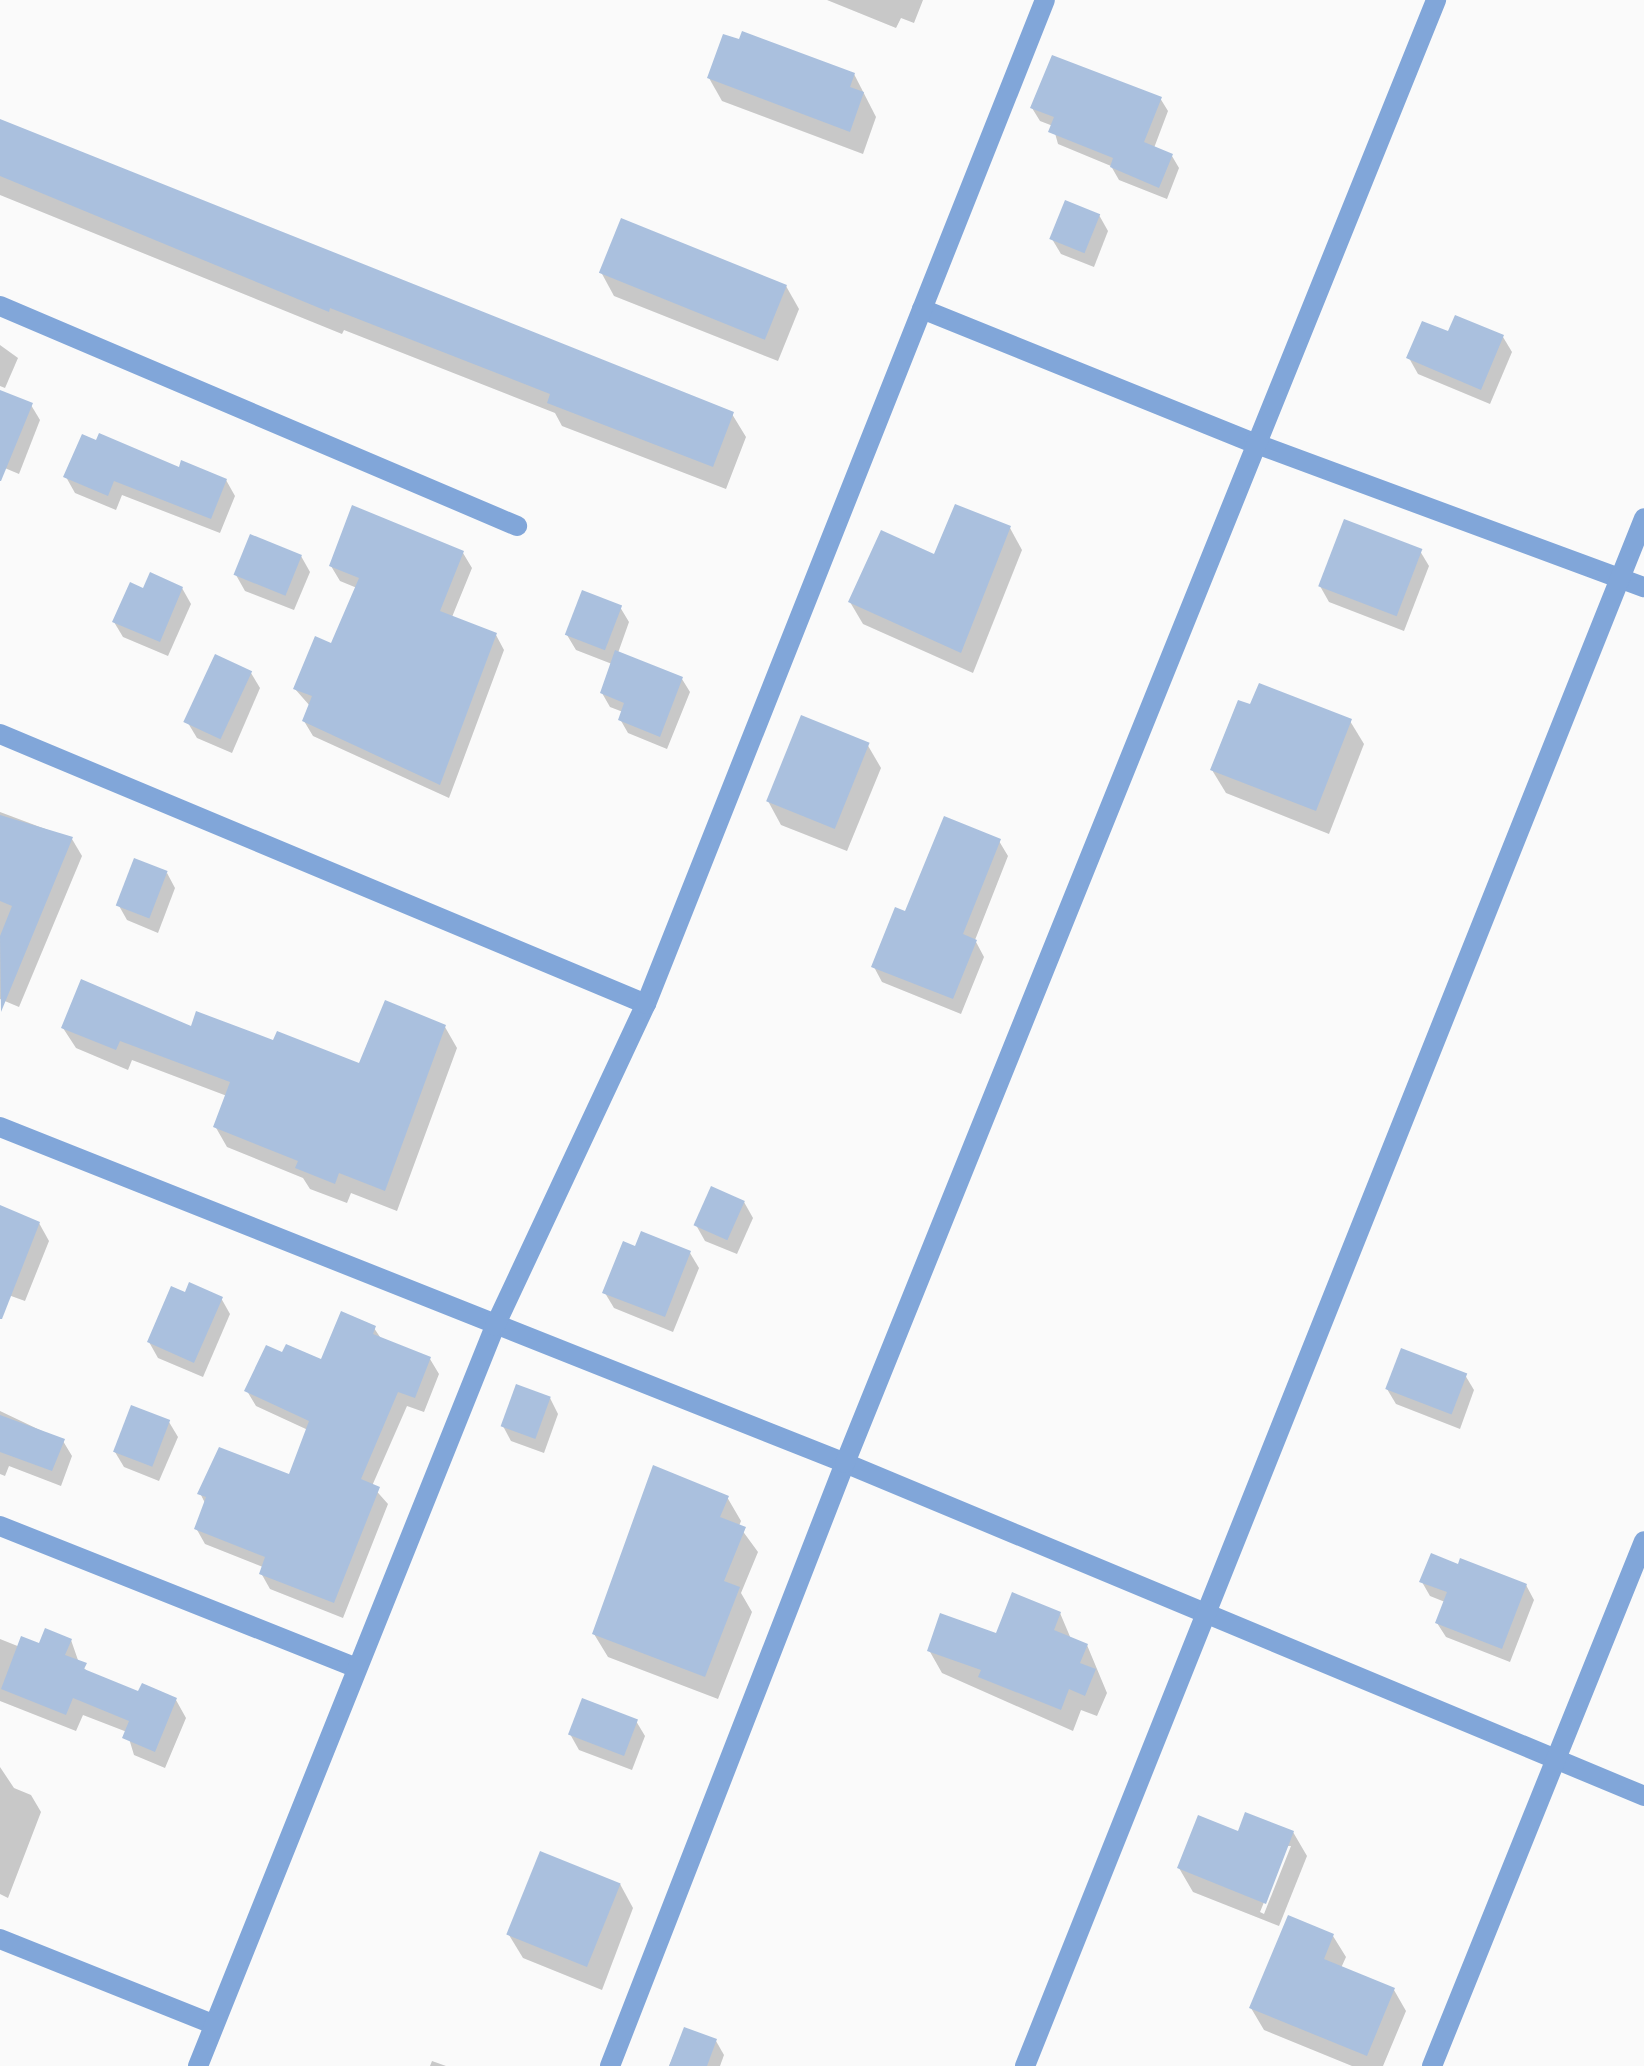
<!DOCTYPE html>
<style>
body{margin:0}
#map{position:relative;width:1644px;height:2066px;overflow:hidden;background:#fafafa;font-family:Jost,sans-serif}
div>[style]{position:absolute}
.shadow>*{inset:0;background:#0003}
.building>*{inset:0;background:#aac0de;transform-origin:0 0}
.minor>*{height:20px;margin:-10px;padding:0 10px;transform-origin:10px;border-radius:10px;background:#81a6d9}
span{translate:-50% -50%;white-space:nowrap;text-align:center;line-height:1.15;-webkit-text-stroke:7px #fff;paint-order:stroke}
</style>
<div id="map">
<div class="shadow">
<div style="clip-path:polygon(827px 0,923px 0,914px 23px,901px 18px,896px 28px)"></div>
<div style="clip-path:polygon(854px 74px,876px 117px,863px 154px,722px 101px,709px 78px)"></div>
<div style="clip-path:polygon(1160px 98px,1168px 111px,1154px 148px,1172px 156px,1179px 168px,1167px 199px,1119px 180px,1111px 166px,1058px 144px,1053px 126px,1040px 121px,1032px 108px)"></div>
<div style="clip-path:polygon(0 121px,732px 414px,746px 437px,726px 489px,562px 426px,555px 413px,344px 330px,342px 334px,0 195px)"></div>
<div style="clip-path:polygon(1099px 215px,1108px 231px,1094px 267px,1061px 254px,1052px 239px)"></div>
<div style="clip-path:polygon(601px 272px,786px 286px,799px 309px,778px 361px,614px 296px)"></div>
<div style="clip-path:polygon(1449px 334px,1503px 337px,1512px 352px,1490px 404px,1418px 374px,1409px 358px)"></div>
<div style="clip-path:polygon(0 345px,18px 358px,5px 388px,0 386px)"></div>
<div style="clip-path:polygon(0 392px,31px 405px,40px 420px,19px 474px,0 466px)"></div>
<div style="clip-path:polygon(180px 470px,226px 480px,235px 496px,220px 533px,122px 495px,116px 510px,75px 493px,66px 477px)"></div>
<div style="clip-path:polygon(1010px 528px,1022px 550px,973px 673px,863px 624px,850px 602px,935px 557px)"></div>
<div style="clip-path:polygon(1420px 551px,1429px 566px,1404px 631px,1329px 602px,1320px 586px)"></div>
<div style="clip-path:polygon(463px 553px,472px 568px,452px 617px,496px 635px,504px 650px,449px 798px,313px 736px,304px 721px,310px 706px,295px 689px,332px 646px,357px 588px,340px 581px,331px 566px)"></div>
<div style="clip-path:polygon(301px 556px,310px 572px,294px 610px,245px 591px,236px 575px)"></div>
<div style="clip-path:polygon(182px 588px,191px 604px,168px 656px,123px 637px,114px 622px,144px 590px)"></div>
<div style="clip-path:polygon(620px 607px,629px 622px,618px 653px,682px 679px,690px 692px,667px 749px,628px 733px,620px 719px,623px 712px,610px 707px,602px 693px,612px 664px,576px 650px,567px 635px)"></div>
<div style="clip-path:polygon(251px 673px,260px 688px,232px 753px,197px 738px,188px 723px)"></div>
<div style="clip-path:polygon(1350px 721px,1364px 744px,1329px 834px,1226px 793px,1212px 770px)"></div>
<div style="clip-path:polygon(867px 744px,881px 768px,847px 851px,781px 825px,768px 801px)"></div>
<div style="clip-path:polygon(0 812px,72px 839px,82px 856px,19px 1007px,0 999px)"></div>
<div style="clip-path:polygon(999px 841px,1008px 856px,975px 940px,984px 957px,961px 1014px,882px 982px,874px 967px,906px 914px)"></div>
<div style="clip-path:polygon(167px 873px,175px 888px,158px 933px,127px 920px,118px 904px)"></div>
<div style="clip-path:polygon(445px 1027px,457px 1048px,397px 1211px,351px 1193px,347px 1203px,310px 1189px,303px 1178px,227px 1147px,215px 1126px,227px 1096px,132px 1060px,128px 1070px,76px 1048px,63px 1028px,192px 1029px,274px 1042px,360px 1065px)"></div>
<div style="clip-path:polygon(744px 1202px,753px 1218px,737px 1254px,705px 1241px,696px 1225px)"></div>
<div style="clip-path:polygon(0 1220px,39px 1223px,49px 1241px,25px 1301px,0 1292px)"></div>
<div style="clip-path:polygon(636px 1249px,690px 1253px,699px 1268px,673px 1332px,614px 1308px,605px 1293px)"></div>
<div style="clip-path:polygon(186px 1294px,221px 1298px,230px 1314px,203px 1377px,158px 1358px,149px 1342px)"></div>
<div style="clip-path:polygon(374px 1328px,382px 1340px,430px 1359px,439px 1374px,424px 1412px,407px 1406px,372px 1486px,388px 1504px,343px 1618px,270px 1589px,261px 1573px,263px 1567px,205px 1544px,196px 1528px,205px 1503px,200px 1493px,290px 1476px,308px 1430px,256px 1406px,247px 1391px,283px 1355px,322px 1362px)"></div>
<div style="clip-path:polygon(1465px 1375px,1474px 1390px,1460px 1429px,1396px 1404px,1387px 1389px)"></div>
<div style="clip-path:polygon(550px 1398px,558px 1414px,544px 1453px,511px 1441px,503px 1426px)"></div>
<div style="clip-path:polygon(0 1411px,63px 1441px,72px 1456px,61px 1486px,9px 1466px,5px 1476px,0 1474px)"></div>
<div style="clip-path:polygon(169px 1422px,178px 1437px,159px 1481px,124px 1467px,115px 1452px)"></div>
<div style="clip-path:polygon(727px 1497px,741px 1521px,739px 1526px,758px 1552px,741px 1593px,752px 1612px,718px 1699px,608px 1657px,594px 1634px)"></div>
<div style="clip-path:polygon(1459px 1566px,1526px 1585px,1534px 1600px,1510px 1662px,1446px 1637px,1437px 1623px,1445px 1602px,1430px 1596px,1422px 1582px)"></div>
<div style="clip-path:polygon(1060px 1613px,1071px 1639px,1087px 1645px,1107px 1693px,1097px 1716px,1081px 1710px,1073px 1731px,942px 1673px,929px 1650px,997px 1636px)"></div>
<div style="clip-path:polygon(0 1639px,20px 1647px,71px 1640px,79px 1663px,90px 1674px,140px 1694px,176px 1700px,186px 1718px,165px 1768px,134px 1755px,127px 1732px,83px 1715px,76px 1731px,0 1701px)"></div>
<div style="clip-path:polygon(636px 1721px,645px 1736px,632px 1770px,579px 1750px,570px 1734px)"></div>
<div style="clip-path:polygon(0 1767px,14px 1788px,31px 1795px,41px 1812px,8px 1898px,0 1894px)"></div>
<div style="clip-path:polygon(evenodd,1293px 1832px,1307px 1856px,1279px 1926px,1193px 1892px,1179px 1868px,1239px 1834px,1293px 1832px,1287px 1846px,1291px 1846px,1264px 1914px,1260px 1912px,1287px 1846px)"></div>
<div style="clip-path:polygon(620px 1884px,633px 1908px,602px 1990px,523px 1958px,509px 1935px)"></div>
<div style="clip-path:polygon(1333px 1936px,1346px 1957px,1341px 1968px,1394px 1990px,1406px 2011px,1383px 2066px,1352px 2066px,1264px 2030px,1251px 2008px)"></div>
<div style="clip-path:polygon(685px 2029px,716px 2041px,724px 2055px,720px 2066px,669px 2066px)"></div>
<div style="clip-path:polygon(432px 2061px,446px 2066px,430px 2066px)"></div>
</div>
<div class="building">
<div style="clip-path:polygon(742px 31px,855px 73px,850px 87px,864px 92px,850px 132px,707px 78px,723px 34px,739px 39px)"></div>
<div style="clip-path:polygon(1052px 55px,1162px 97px,1144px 142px,1173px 154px,1159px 188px,1110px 167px,1113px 158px,1048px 132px,1054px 117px,1030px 108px)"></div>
<div style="clip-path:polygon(0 119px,734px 412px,713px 467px,547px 403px,550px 394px,330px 308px,329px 312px,0 176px)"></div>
<div style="left:1065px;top:200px;width:38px;height:42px;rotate:22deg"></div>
<div style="left:621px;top:218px;width:179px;height:59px;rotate:22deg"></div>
<div style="clip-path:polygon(1455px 315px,1504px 335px,1481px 390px,1406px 358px,1422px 321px,1448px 331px)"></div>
<div style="clip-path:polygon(0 390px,33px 403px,1px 481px,0 481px)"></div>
<div style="clip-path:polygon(99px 433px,179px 467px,181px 460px,227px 479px,211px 519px,114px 481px,108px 496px,63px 477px,82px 434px,96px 440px)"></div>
<div style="clip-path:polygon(955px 504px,1011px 526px,961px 653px,848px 602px,881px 530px,934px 554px)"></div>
<div style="clip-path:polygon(352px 505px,464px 551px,440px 611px,497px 633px,440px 785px,302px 721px,312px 696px,293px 689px,315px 636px,331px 643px,359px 578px,329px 566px)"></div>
<div style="left:1344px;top:519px;width:84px;height:72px;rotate:21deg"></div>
<div style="left:250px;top:534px;width:56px;height:44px;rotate:22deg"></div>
<div style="clip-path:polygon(150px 572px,183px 587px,160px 642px,112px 622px,130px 582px,143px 588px)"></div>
<div style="left:582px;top:590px;width:43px;height:48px;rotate:21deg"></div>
<div style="clip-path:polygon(615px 650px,683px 677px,660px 737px,618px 720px,624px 703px,600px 693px)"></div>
<div style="left:215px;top:654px;width:41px;height:75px;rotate:25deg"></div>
<div style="clip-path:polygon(1259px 683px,1352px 719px,1316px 811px,1210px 770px,1238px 700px,1250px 704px)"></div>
<div style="left:801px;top:715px;width:74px;height:93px;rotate:22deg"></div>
<div style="clip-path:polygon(0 815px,73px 837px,1px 1012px,0 936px,12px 906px,0 901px)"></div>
<div style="clip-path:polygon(944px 816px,1001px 839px,963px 934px,977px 940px,953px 999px,871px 967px,895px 907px,905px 911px)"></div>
<div style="left:134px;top:858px;width:36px;height:51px;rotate:21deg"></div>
<div style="clip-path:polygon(81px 979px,191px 1026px,196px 1011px,273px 1040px,277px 1031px,359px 1063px,385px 1000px,446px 1025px,385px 1191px,339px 1173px,335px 1184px,295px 1168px,298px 1161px,213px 1127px,230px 1082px,120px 1041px,116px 1050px,61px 1028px)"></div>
<div style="left:711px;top:1186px;width:37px;height:43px;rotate:24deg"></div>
<div style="clip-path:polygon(0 1205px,40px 1222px,2px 1319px,0 1319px)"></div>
<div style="clip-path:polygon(641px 1231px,691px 1251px,665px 1317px,602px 1293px,623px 1241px,635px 1246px)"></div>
<div style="clip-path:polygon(189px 1282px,223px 1297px,194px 1363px,147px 1342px,171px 1286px,185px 1292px)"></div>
<div style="clip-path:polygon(341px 1311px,376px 1326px,373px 1334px,431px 1357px,415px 1398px,398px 1392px,361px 1479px,380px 1487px,334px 1603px,259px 1574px,265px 1557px,194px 1529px,206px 1497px,197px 1494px,219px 1447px,289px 1474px,309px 1421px,244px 1391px,266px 1345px,282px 1352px,286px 1344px,321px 1359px)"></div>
<div style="left:1401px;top:1348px;width:71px;height:44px;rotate:21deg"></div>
<div style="left:516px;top:1384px;width:37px;height:45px;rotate:20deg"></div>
<div style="left:131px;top:1405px;width:42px;height:50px;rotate:21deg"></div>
<div style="clip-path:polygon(0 1415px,65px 1439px,52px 1471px,0 1452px)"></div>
<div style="clip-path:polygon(653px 1465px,729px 1496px,720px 1517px,746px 1527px,724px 1581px,740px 1587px,705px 1677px,592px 1634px)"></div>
<div style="clip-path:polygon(1431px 1553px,1458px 1564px,1460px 1558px,1527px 1584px,1502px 1649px,1435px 1623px,1447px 1592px,1419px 1582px)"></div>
<div style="clip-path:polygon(1012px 1592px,1061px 1612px,1054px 1630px,1088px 1644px,1080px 1663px,1096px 1669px,1085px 1696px,1069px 1689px,1061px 1710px,978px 1677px,981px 1670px,927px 1651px,940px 1613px,996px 1633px)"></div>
<div style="clip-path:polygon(45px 1628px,72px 1639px,65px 1655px,87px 1663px,84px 1669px,138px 1691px,142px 1683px,177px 1698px,155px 1752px,122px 1738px,129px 1721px,73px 1698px,66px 1715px,1px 1689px,21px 1636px,39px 1643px)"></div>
<div style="left:582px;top:1698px;width:60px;height:39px;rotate:21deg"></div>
<div style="clip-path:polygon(1245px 1812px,1294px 1831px,1266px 1904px,1177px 1868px,1198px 1815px,1238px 1831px)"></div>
<div style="left:540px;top:1851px;width:87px;height:90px;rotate:22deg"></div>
<div style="clip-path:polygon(1288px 1915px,1334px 1934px,1324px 1959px,1395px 1988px,1367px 2056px,1249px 2008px)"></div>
<div style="clip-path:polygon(684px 2027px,717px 2039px,707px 2066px,669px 2066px)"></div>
</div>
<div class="minor">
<div style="left:0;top:306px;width:562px;rotate:23.05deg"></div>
<div style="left:922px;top:309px;width:358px;rotate:22deg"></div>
<div style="left:1254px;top:443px;width:416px;rotate:20.3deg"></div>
<div style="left:0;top:734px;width:700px;rotate:22.68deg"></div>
<div style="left:0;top:1127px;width:909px;rotate:21.68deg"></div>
<div style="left:845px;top:1463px;width:866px;rotate:22.62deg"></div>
<div style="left:0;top:1526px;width:384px;rotate:21.7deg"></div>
<div style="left:0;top:1939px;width:229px;rotate:21.8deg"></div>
<div style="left:198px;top:2066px;width:797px;rotate:-68.13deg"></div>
<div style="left:495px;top:1326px;width:356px;rotate:-64.9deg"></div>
<div style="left:646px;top:1004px;width:1080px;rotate:-68.33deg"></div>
<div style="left:610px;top:2066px;width:647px;rotate:-68.71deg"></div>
<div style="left:845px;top:1463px;width:1578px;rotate:-68deg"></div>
<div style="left:1025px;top:2066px;width:1667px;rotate:-68.2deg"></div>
<div style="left:1432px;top:2066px;width:566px;rotate:-68.01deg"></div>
</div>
</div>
